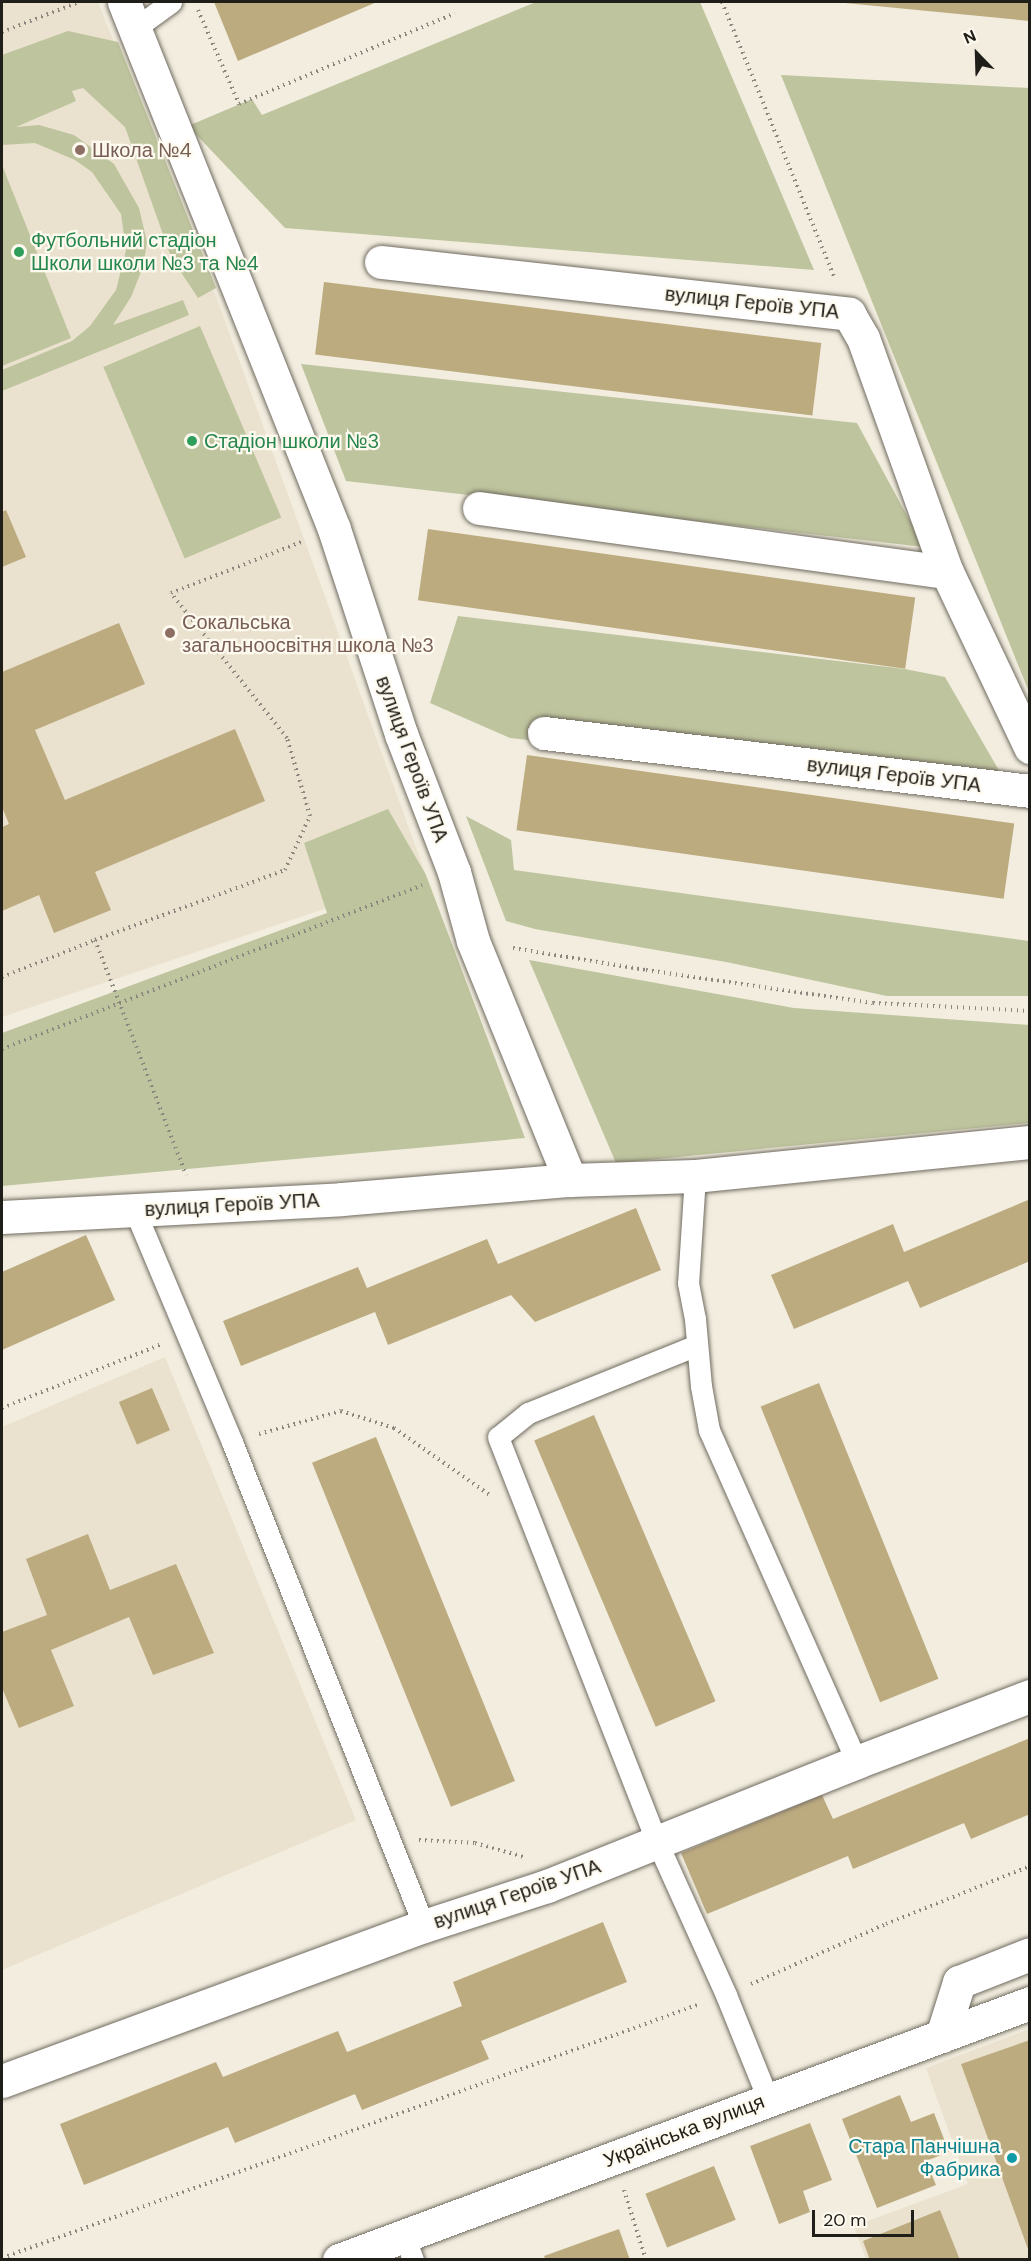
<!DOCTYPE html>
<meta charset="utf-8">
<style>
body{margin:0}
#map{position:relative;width:1031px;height:2261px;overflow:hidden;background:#f2eddf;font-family:"DM Sans",sans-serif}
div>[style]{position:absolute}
.built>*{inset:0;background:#eae2ce}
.green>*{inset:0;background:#bec49d;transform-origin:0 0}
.building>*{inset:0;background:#bdab80;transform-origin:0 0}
.path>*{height:4px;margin-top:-2px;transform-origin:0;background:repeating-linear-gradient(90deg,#8b877e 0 1.5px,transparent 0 6px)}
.roads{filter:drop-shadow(0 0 2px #706b60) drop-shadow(0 0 2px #706b60)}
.service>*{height:21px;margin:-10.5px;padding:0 10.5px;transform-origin:10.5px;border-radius:10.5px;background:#fff}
.minor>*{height:33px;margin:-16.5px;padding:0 16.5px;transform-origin:16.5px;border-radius:16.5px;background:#fff}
.tertiary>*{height:33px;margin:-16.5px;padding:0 16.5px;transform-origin:16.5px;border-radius:16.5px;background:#fff}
.dots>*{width:16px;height:16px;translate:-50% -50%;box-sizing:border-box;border:3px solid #fefaef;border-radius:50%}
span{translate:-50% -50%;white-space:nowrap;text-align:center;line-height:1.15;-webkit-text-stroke:4.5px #fefaef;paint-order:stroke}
.education-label{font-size:20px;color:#785e54}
.left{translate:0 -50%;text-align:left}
.leisure-label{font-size:20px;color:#27864d}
.street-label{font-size:20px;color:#201e19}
.culture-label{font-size:20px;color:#0d838f}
.right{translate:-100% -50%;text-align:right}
.frame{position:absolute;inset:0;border:3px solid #201e19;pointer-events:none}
.north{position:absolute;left:947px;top:24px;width:60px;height:60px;-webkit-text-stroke:4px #fefaef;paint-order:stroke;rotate:337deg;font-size:16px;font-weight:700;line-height:24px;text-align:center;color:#201e19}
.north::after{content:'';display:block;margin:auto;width:21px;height:27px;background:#201e19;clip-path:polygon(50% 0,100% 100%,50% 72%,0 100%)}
.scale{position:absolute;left:812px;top:2210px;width:102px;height:27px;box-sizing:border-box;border:3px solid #201e19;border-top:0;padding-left:8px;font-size:18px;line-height:21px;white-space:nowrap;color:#201e19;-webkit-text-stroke:4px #fefaef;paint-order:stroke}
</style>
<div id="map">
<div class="built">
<div style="clip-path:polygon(2px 2px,98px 2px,217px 299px,426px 875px,2px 1017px)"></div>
<div style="clip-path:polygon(165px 1357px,356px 1820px,2px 1970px,2px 1427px)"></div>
<div style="clip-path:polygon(1029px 2029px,1029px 2259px,866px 2259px,854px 2226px,968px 2184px,926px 2068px)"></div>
</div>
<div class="green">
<div style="clip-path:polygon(536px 2px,700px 2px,814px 270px,285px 228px,188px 126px,252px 99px,262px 115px)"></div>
<div style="clip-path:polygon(68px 31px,118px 42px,216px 288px,198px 298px,171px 257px,125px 127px,83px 88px,72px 91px,76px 101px,16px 127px,39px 125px,74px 135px,114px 164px,139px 208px,147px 242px,143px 267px,131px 297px,113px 325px,183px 300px,189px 315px,2px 391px,2px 370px,72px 341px,90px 326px,116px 290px,126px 250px,121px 214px,92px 172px,75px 160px,35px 143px,2px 145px,2px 55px)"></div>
<div style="clip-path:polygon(781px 75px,1029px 88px,1029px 692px)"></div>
<div style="clip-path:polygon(2px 165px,71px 338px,2px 366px)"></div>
<div style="left:200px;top:326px;width:208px;height:105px;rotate:67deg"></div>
<div style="clip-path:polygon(301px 364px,857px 423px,924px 547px,346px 481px)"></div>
<div style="clip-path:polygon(458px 616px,905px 669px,945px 677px,1012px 793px,510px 738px,430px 703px)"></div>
<div style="clip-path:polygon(388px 809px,426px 875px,525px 1138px,2px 1186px,2px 1033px,327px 913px,304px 843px)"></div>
<div style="clip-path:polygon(466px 816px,511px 840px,514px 870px,1029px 941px,1029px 996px,887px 996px,726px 962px,535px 929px,506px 921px)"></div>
<div style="clip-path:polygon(529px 960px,794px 1008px,1029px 1025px,1029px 1123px,616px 1163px)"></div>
</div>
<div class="building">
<div style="clip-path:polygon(214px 2px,377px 2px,238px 61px)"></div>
<div style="clip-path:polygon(845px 2px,1030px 2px,1030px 21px,845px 3px)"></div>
<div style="left:324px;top:282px;width:501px;height:73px;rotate:7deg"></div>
<div style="clip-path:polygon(6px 510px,26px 557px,2px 567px,2px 512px)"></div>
<div style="left:428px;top:529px;width:492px;height:72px;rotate:8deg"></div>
<div style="clip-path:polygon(119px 623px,145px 684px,35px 730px,65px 800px,235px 729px,265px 801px,95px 872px,111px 910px,54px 933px,39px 895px,2px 911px,2px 827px,9px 824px,2px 807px,2px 672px)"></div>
<div style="left:527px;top:755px;width:492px;height:76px;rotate:8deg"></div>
<div style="clip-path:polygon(1028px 1200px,1030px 1261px,920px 1308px,908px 1281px,794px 1329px,771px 1275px,893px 1224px,904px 1252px)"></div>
<div style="clip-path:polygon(636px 1208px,661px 1270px,535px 1322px,511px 1295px,388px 1345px,375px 1312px,241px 1366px,223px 1321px,358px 1267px,367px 1288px,487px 1239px,498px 1264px)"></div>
<div style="clip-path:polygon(86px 1235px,115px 1300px,2px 1350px,2px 1272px)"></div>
<div style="left:819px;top:1383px;width:319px;height:63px;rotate:68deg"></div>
<div style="left:152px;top:1388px;width:46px;height:36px;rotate:67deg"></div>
<div style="left:594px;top:1415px;width:311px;height:65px;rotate:67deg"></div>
<div style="left:376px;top:1437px;width:371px;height:69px;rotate:68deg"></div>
<div style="clip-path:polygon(88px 1534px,110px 1590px,176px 1564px,214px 1653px,153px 1675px,129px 1617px,51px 1650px,74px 1706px,19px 1728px,2px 1688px,2px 1632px,47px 1615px,26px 1559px)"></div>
<div style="clip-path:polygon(1030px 1738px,1030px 1814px,971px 1839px,964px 1823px,853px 1869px,848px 1856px,707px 1914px,681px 1853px,822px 1795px,833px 1819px)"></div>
<div style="clip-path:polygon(603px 1922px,627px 1982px,481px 2041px,489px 2059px,362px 2110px,355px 2094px,235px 2143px,228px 2127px,84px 2185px,60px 2124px,216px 2062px,223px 2077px,338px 2031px,347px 2052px,462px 2006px,453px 1982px)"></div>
<div style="clip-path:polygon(1030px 2040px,1030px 2252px,1029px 2252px,961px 2064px)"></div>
<div style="clip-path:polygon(900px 2095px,911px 2122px,934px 2113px,949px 2152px,926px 2161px,936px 2185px,877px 2208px,842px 2119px)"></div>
<div style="clip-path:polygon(810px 2123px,832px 2180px,803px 2191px,810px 2212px,779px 2224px,750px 2146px)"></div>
<div style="left:714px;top:2166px;width:58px;height:74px;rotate:68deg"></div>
<div style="clip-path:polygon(940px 2210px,960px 2260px,870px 2260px,863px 2241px)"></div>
<div style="clip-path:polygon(619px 2229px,630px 2260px,546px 2260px,544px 2256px)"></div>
</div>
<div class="path">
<div style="left:722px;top:2px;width:297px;rotate:67.8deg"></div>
<div style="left:198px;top:10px;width:103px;rotate:66.4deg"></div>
<div style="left:239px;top:104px;width:234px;rotate:-22.8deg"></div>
<div style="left:2px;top:32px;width:83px;rotate:-21.3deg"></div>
<div style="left:95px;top:940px;width:202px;rotate:-20.2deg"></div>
<div style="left:285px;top:870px;width:60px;rotate:-65.2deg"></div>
<div style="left:310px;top:816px;width:81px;rotate:-106.4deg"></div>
<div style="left:287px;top:738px;width:186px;rotate:-128.7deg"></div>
<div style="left:171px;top:593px;width:143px;rotate:-21.4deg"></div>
<div style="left:513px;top:948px;width:135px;rotate:9.4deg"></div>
<div style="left:646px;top:970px;width:229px;rotate:8.3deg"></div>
<div style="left:873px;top:1003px;width:157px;rotate:2.9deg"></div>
<div style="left:2px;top:977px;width:100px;rotate:-21.7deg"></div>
<div style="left:95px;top:940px;width:252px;rotate:68.8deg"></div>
<div style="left:2px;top:1049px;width:451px;rotate:-21.3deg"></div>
<div style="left:2px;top:1408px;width:172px;rotate:-21.8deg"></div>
<div style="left:259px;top:1434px;width:85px;rotate:-15.7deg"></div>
<div style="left:341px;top:1411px;width:56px;rotate:17.8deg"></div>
<div style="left:394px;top:1428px;width:118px;rotate:35deg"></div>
<div style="left:419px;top:1840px;width:56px;rotate:3.1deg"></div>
<div style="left:475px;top:1843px;width:51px;rotate:15.9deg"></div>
<div style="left:751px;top:1984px;width:148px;rotate:-24deg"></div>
<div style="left:886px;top:1924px;width:155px;rotate:-21.9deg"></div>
<div style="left:624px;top:2190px;width:73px;rotate:72.6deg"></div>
<div style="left:2px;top:2258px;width:743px;rotate:-20deg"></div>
</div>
<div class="roads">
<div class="service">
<div style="left:134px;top:29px;width:46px;rotate:-36.1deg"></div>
<div style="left:695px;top:1176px;width:107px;rotate:93.7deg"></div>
<div style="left:688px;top:1283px;width:37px;rotate:79deg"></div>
<div style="left:695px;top:1319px;width:67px;rotate:84.9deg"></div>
<div style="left:701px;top:1386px;width:45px;rotate:79.7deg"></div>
<div style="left:709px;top:1430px;width:363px;rotate:66deg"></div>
<div style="left:135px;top:1211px;width:251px;rotate:67.2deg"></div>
<div style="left:232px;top:1442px;width:521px;rotate:68.36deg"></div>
<div style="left:697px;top:1345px;width:182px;rotate:158.1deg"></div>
<div style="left:528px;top:1413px;width:38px;rotate:141deg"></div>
<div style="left:498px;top:1437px;width:435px;rotate:68.6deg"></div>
<div style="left:657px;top:1842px;width:168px;rotate:65.7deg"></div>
<div style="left:726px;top:1995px;width:112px;rotate:68deg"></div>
<div style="left:404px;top:2235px;width:27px;rotate:70deg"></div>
</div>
<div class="minor">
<div style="left:124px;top:2px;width:567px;rotate:68.27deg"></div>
<div style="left:334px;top:529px;width:216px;rotate:71.9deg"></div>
<div style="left:401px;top:734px;width:148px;rotate:69deg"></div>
<div style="left:454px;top:872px;width:72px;rotate:74.6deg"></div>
<div style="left:473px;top:941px;width:258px;rotate:67.9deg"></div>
<div style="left:381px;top:262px;width:471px;rotate:6.3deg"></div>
<div style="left:849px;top:314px;width:28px;rotate:60deg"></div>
<div style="left:863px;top:338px;width:249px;rotate:70.3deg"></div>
<div style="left:947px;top:572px;width:194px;rotate:64.6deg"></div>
<div style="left:479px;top:508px;width:472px;rotate:7.8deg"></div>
<div style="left:544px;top:733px;width:489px;rotate:6.8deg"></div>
<div style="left:2px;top:1217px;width:340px;rotate:-3deg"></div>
<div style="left:342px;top:1199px;width:229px;rotate:-4.8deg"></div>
<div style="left:570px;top:1180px;width:125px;rotate:-1.8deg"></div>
<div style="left:695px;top:1176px;width:337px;rotate:-5.8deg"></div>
<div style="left:942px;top:2036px;width:57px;rotate:-72.5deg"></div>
<div style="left:959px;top:1982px;width:76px;rotate:-21.5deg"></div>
<div style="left:2px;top:2081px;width:450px;rotate:-20.2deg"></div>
<div style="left:424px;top:1926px;width:129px;rotate:-18deg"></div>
<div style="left:547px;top:1886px;width:334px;rotate:-21.8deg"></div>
<div style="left:857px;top:1762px;width:185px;rotate:-20.9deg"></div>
</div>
<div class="tertiary">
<div style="left:339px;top:2260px;width:737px;rotate:-20.4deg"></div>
</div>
</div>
<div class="dots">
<div style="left:80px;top:150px;background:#8d6e63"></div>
<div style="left:19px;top:252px;background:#2e9e5b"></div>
<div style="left:192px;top:441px;background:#2e9e5b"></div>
<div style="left:170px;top:633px;background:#8d6e63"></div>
<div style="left:1012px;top:2158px;background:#0f9aa8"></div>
</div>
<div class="education-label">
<span class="left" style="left:92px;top:150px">Школа №4</span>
<span class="left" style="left:182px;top:634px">Сокальська<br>загальноосвітня школа №3</span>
</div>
<div class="leisure-label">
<span class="left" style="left:31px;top:252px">Футбольний стадіон<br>Школи школи №3 та №4</span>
<span class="left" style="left:204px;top:441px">Стадіон школи №3</span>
</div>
<div class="street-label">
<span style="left:752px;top:303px;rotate:6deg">вулиця Героїв УПА</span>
<span style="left:412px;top:759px;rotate:70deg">вулиця Героїв УПА</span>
<span style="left:894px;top:775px;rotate:7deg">вулиця Героїв УПА</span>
<span style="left:232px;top:1205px;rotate:-3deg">вулиця Героїв УПА</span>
<span style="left:517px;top:1894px;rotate:-19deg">вулиця Героїв УПА</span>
<span style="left:684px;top:2131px;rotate:-21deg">Українська вулиця</span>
</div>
<div class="culture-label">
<span class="right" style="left:1000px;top:2158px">Стара Панчішна<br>Фабрика</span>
</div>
<div class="frame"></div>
<div class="north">N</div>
<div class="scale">20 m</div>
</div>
